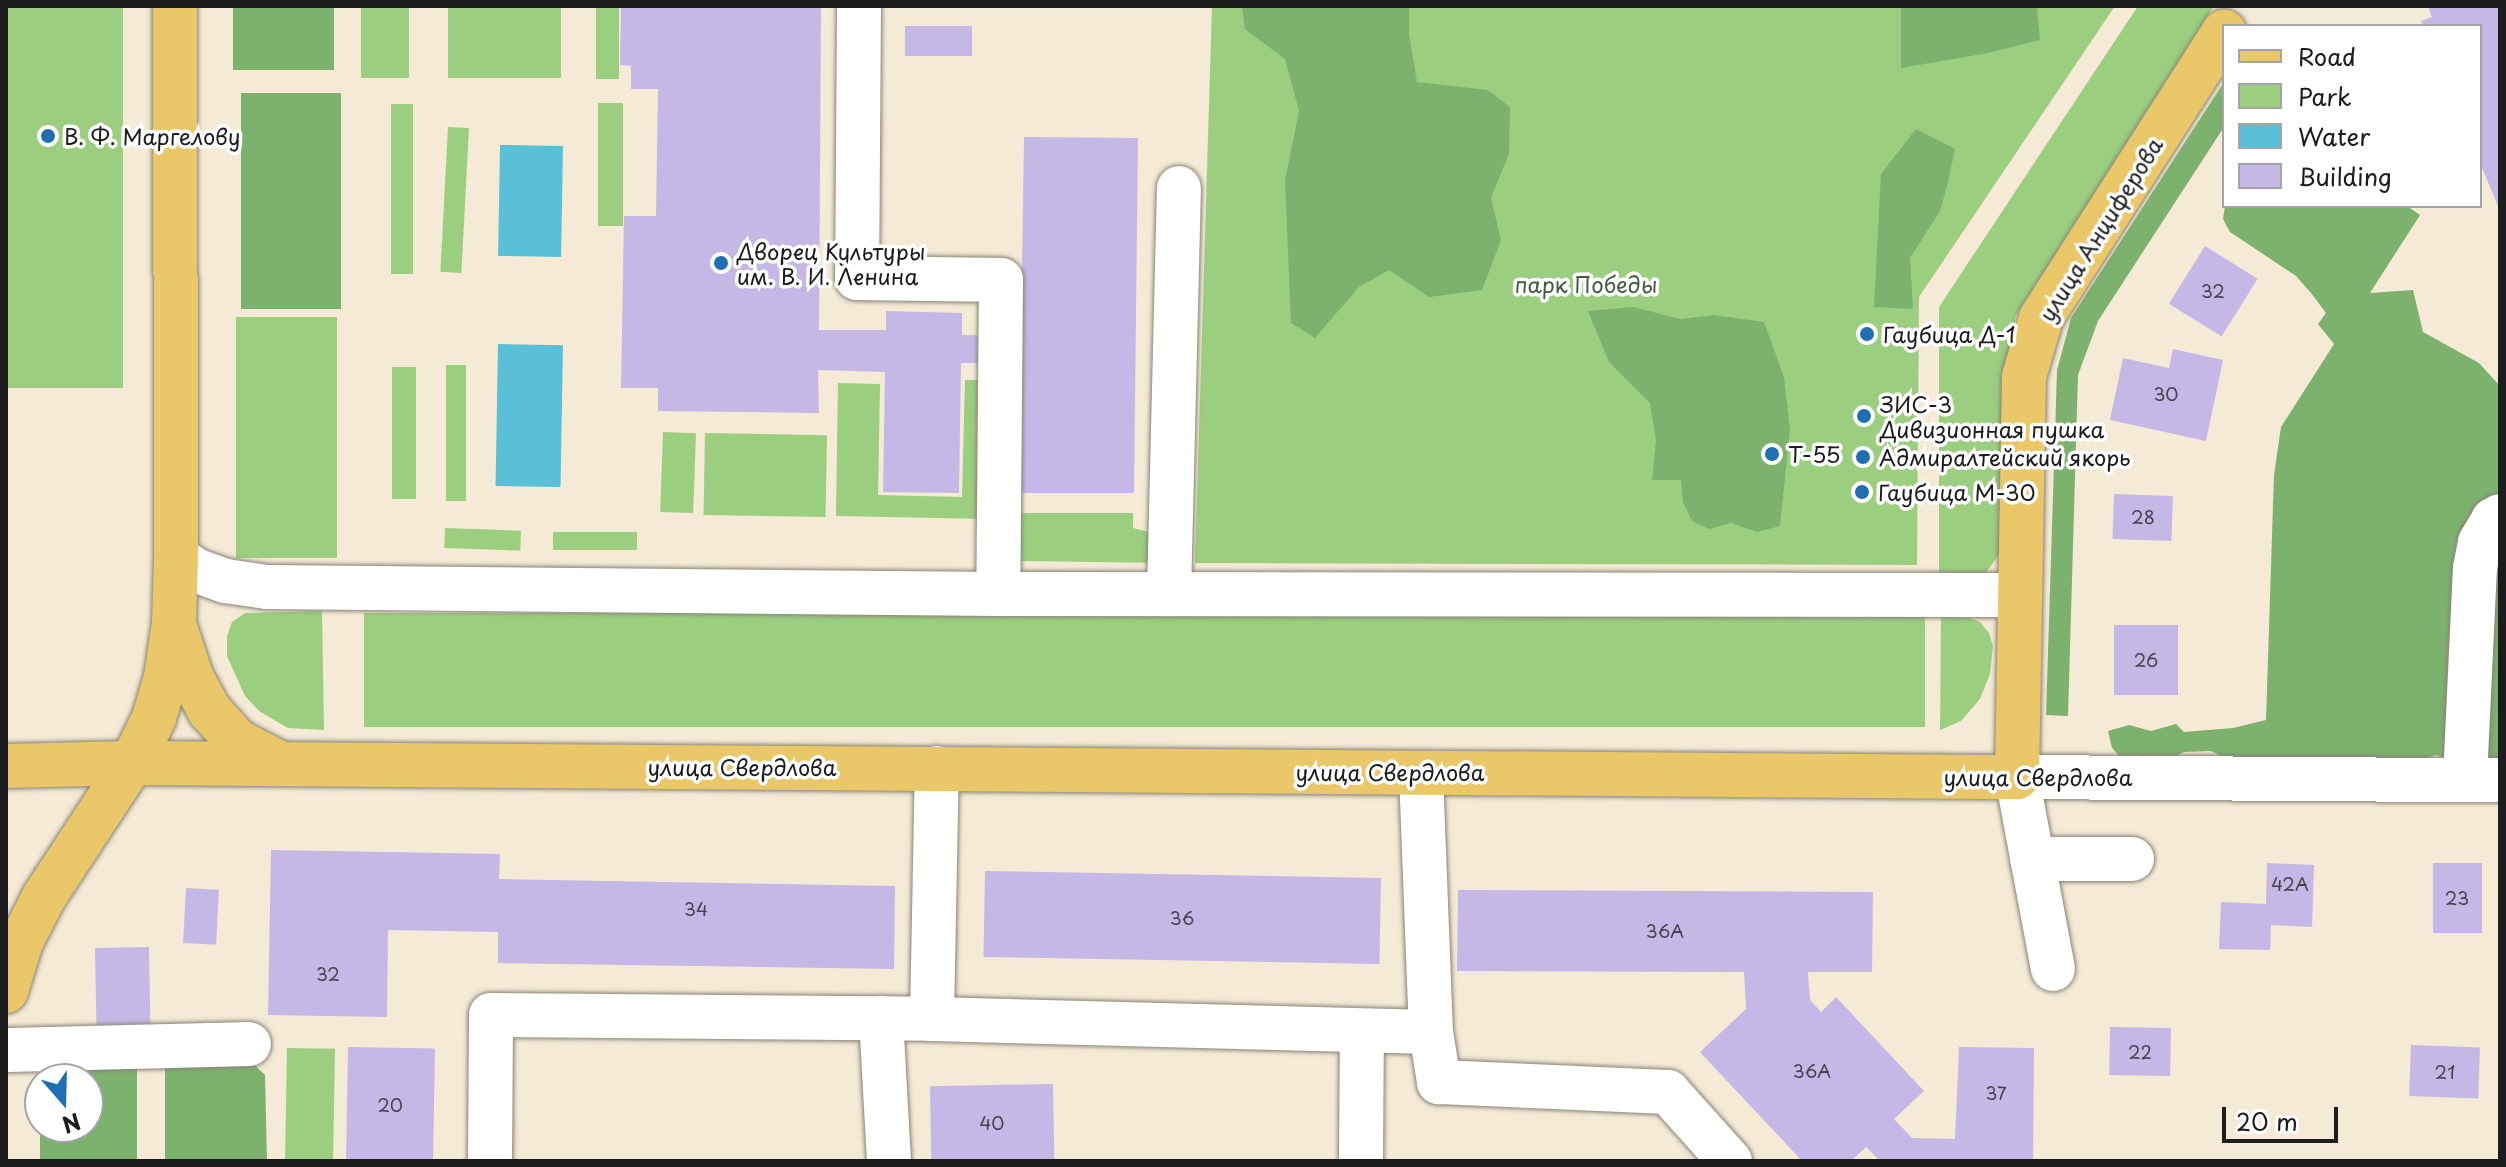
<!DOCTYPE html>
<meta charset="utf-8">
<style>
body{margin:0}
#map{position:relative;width:2506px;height:1167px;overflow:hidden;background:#f4ead5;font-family:"Playpen Sans",sans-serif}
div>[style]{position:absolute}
.green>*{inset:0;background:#9bcf7f;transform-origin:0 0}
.forest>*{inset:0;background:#7cb26e;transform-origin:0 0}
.water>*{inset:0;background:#5ac0d8;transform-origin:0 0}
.building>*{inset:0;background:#c5b8e6;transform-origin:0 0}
.roads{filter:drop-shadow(0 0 2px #888378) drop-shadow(0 0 2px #888378)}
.minor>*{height:44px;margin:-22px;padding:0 22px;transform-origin:22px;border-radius:22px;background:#fff}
.major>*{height:44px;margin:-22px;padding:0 22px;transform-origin:22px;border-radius:22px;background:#eac769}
.dots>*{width:22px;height:22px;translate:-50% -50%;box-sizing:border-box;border:4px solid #fff;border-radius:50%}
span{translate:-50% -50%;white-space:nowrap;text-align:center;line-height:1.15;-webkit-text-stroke:7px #fff;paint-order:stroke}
.number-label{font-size:18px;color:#46434e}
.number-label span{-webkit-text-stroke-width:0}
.poi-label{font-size:22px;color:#1c1c1c}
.left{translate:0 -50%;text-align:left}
.street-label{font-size:22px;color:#1c1c1c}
.park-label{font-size:22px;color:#485b3f}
.frame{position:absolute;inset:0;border:8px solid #1c1c1c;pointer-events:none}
.legend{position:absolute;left:2222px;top:24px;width:260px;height:184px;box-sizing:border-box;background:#fff;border:2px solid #a4a4a4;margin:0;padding:10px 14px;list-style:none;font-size:24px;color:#1c1c1c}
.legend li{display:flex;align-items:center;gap:16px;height:40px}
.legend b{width:40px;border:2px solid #a4a4a4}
.north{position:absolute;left:24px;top:1063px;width:80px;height:80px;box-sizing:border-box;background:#fff;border:2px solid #a4a4a4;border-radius:50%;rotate:160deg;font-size:22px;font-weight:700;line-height:32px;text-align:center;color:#1c1c1c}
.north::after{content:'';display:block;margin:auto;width:28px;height:36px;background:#1f6fb2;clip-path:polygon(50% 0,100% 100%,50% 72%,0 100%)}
.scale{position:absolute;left:2222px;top:1107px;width:116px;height:36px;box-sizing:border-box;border:4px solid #1c1c1c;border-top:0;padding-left:10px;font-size:24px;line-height:28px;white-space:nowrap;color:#1c1c1c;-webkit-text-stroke:6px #fff;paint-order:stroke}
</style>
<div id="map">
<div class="green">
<div style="left:6px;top:6px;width:117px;height:382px"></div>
<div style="left:361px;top:6px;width:48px;height:72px"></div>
<div style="left:448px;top:6px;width:113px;height:72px"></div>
<div style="left:596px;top:6px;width:23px;height:73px"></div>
<div style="clip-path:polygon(1212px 6px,2115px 6px,1919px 297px,1917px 565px,1195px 563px)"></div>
<div style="clip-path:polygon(2138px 6px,2214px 6px,2015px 317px,2001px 552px,1982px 578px,1939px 581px,1939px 307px)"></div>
<div style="left:598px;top:103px;width:25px;height:123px"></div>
<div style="left:391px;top:104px;width:22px;height:170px"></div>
<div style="left:448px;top:127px;width:21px;height:145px;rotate:3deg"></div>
<div style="left:337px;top:317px;width:241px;height:101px;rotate:90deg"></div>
<div style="left:446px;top:365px;width:20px;height:136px"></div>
<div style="left:416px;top:367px;width:132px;height:24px;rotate:90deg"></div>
<div style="clip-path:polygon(965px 380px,989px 380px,987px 519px,836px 516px,838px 383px,880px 384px,878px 495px,962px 497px)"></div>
<div style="left:663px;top:432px;width:33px;height:80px;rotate:2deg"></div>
<div style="left:705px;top:433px;width:122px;height:82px;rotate:1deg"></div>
<div style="clip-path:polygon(1021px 513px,1133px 513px,1133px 528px,1165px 536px,1165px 563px,1021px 561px)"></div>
<div style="left:445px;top:528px;width:76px;height:20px;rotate:2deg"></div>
<div style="left:553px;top:532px;width:84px;height:18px"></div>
<div style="clip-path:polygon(322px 611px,324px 730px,288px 728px,259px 711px,245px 696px,227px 656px,227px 636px,232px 622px,245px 613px)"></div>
<div style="left:364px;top:613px;width:1561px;height:114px"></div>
<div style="clip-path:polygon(1941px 617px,1970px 618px,1980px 622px,1989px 633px,1993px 646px,1990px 674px,1980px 699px,1961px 721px,1940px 730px)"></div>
<div style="left:287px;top:1048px;width:48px;height:113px;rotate:1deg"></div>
</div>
<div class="forest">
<div style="left:233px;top:6px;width:101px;height:64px"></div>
<div style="clip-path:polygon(1242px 6px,1409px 6px,1409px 34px,1417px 82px,1488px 90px,1510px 107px,1509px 154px,1491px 198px,1501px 240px,1482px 290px,1429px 297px,1389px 270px,1359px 287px,1315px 338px,1291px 323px,1285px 180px,1299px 111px,1285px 59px,1245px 29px)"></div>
<div style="clip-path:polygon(1901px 6px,2037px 6px,2040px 40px,1988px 53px,1901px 68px)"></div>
<div style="clip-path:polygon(2224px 82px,2224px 127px,2098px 321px,2078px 375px,2068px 716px,2046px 715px,2057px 370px,2071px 318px)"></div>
<div style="left:241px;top:93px;width:100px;height:216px"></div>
<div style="clip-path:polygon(1916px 129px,1955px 149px,1948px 182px,1940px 211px,1910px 258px,1913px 309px,1874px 307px,1881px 174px)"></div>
<div style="clip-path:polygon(2225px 206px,2407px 206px,2420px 215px,2370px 293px,2413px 290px,2423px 332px,2479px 363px,2500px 386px,2500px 771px,2436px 755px,2413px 762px,2254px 771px,2211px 751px,2184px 752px,2149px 770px,2138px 755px,2121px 758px,2112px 748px,2108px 731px,2129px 725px,2151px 731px,2176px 724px,2184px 732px,2233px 728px,2266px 720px,2274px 475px,2281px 427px,2334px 344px,2318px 324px,2326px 313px,2311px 293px,2296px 276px,2230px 232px,2223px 219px)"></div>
<div style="clip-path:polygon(1634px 307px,1680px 319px,1714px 315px,1764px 322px,1784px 377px,1790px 429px,1780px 526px,1757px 532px,1731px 523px,1709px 529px,1692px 521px,1683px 502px,1681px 480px,1652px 480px,1656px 440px,1650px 403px,1609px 362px,1588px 311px)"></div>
<div style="clip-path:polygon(165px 1052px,241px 1052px,265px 1075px,267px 1161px,165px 1161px)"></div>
<div style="clip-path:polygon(evenodd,40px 1061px,137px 1061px,137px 1161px,40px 1161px,40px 1061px,40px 1079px,88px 1079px,88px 1127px,40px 1127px,40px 1079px)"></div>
</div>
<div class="water">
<div style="left:563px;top:146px;width:111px;height:63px;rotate:91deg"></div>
<div style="left:498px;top:344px;width:65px;height:142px;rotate:1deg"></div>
</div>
<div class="building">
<div style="clip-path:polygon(621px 6px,821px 6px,819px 330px,886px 330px,886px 311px,962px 313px,962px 335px,1021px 336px,1024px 137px,1138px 138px,1134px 493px,1020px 493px,1021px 363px,961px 363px,959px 493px,883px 492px,885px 372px,818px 370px,819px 413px,658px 411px,658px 388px,621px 388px,624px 216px,656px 216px,658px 89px,631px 89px,631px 66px,620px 65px)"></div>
<div style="clip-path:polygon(2428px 6px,2500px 6px,2500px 211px,2480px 163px,2480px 26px,2423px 26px,2421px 21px,2432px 17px)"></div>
<div style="left:905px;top:26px;width:67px;height:30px"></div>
<div style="left:2205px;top:246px;width:62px;height:68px;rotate:32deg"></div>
<div style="clip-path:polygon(2173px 349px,2223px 360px,2206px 441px,2110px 420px,2123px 358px,2169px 368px)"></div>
<div style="left:2114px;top:494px;width:59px;height:45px;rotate:2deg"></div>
<div style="left:2114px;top:625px;width:64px;height:70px"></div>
<div style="clip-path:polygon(271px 850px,500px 854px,499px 879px,895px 886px,894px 969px,498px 963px,498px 932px,388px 930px,387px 1017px,268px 1015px)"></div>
<div style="clip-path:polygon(2267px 863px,2314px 865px,2312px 927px,2271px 925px,2270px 950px,2219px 949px,2221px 902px,2266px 904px)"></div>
<div style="left:2433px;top:863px;width:49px;height:70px"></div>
<div style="left:985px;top:871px;width:396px;height:86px;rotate:1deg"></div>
<div style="left:186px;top:888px;width:33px;height:55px;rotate:3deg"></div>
<div style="clip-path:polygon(1458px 890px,1873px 892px,1872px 972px,1808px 972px,1810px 1000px,1821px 1012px,1836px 997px,1924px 1091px,1894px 1119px,1912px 1138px,1955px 1139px,1959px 1047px,2034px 1048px,2033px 1161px,1880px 1161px,1866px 1147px,1851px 1161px,1802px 1161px,1700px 1052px,1746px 1009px,1744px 972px,1457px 971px)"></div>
<div style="left:149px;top:947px;width:77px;height:54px;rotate:89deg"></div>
<div style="left:2110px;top:1027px;width:61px;height:48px;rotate:1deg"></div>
<div style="left:2411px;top:1045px;width:69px;height:51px;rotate:2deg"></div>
<div style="left:348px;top:1047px;width:87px;height:114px;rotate:1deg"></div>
<div style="left:1053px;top:1084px;width:77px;height:123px;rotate:89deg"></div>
</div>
<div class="roads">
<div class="minor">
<div style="left:859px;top:6px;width:272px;rotate:90.4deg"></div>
<div style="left:857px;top:278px;width:144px;rotate:0.8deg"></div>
<div style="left:1001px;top:280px;width:314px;rotate:90.5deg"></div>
<div style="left:176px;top:557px;width:23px;rotate:34deg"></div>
<div style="left:195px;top:570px;width:33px;rotate:20deg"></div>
<div style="left:226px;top:581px;width:41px;rotate:8.3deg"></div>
<div style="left:267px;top:587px;width:731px;rotate:0.55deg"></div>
<div style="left:998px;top:594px;width:1022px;rotate:0.06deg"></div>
<div style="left:1169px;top:594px;width:406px;rotate:-88.6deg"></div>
<div style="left:1421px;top:773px;width:259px;rotate:87.8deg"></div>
<div style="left:1431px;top:1032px;width:51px;rotate:80.9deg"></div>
<div style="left:1439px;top:1082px;width:229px;rotate:2.5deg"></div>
<div style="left:1668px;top:1092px;width:93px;rotate:48.1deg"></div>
<div style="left:2465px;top:779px;width:211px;rotate:-87.3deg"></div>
<div style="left:2475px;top:568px;width:26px;rotate:-79deg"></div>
<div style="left:2480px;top:542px;width:26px;rotate:-59deg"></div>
<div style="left:2493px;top:520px;width:8px;rotate:-30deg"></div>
<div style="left:2032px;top:859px;width:100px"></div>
<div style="left:2053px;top:969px;width:195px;rotate:-100.6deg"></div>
<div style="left:2017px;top:777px;width:483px;rotate:0.4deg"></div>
<div style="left:881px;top:1018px;width:143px;rotate:86.8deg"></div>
<div style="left:932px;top:1019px;width:251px;rotate:-88.9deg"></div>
<div style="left:6px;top:1050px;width:243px;rotate:-1.4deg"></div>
<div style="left:490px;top:1161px;width:146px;rotate:-89.6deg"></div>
<div style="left:491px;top:1015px;width:441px;rotate:0.5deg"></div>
<div style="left:932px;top:1019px;width:499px;rotate:1.5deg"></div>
<div style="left:1361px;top:1161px;width:129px;rotate:-89.6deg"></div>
</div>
<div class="major">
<div style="left:176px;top:630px;width:48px;rotate:71.9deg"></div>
<div style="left:191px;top:676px;width:40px;rotate:62deg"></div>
<div style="left:210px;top:711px;width:40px;rotate:48deg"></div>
<div style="left:237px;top:741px;width:47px;rotate:27.6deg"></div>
<div style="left:6px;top:766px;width:126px;rotate:-1.4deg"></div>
<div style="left:132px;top:763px;width:1885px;rotate:0.43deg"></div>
<div style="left:2017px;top:777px;width:400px;rotate:-89deg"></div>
<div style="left:2024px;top:377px;width:61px;rotate:-73.9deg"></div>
<div style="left:2041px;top:318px;width:340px;rotate:-57.4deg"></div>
<div style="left:6px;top:991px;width:51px;rotate:-73deg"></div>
<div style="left:21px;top:942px;width:51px;rotate:-62.9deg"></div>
<div style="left:44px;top:897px;width:160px;rotate:-56.7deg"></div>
<div style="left:132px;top:763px;width:50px;rotate:-63.9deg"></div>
<div style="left:154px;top:718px;width:43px;rotate:-73.7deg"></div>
<div style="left:166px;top:677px;width:55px;rotate:-81.6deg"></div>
<div style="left:174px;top:623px;width:66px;rotate:-88.3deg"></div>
<div style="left:176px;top:557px;width:551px;rotate:-90.1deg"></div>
</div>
</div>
<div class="dots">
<div style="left:48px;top:136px;background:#1f6fb2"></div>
<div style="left:721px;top:263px;background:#1f6fb2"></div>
<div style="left:1867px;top:334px;background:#1f6fb2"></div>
<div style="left:1864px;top:416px;background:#1f6fb2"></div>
<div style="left:1772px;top:454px;background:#1f6fb2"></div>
<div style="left:1863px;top:457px;background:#1f6fb2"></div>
<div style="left:1862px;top:492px;background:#1f6fb2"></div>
</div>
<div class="number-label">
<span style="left:2213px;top:291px">32</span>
<span style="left:2166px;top:394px">30</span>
<span style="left:2143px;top:517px">28</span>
<span style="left:2146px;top:660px">26</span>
<span style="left:2290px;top:884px">42А</span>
<span style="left:2457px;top:898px">23</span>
<span style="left:696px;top:909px">34</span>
<span style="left:1182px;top:918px">36</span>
<span style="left:1665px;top:931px">36А</span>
<span style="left:328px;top:974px">32</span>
<span style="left:2140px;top:1052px">22</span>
<span style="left:1812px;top:1071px">36А</span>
<span style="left:2445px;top:1072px">21</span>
<span style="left:1996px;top:1093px">37</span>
<span style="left:390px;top:1105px">20</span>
<span style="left:992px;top:1123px">40</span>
</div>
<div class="poi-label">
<span class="left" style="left:64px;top:136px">В. Ф. Маргелову</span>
<span class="left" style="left:737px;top:263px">Дворец Культуры<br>им. В. И. Ленина</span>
<span class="left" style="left:1883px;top:334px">Гаубица Д-1</span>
<span class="left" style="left:1880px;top:416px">ЗИС-3<br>Дивизионная пушка</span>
<span class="left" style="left:1788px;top:454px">Т-55</span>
<span class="left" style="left:1879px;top:457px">Адмиралтейский якорь</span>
<span class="left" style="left:1878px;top:492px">Гаубица М-30</span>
</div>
<div class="street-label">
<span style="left:2100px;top:229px;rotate:-58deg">улица Анциферова</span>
<span style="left:742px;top:767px">улица Свердлова</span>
<span style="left:1390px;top:772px">улица Свердлова</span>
<span style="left:2038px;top:777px">улица Свердлова</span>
</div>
<div class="park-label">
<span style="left:1586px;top:284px">парк Победы</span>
</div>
<div class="frame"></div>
<ul class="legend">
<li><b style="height:10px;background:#eac769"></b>Road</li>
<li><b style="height:22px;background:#9bcf7f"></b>Park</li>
<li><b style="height:22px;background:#5ac0d8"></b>Water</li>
<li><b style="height:22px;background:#c5b8e6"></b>Building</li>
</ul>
<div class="north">N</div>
<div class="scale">20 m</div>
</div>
